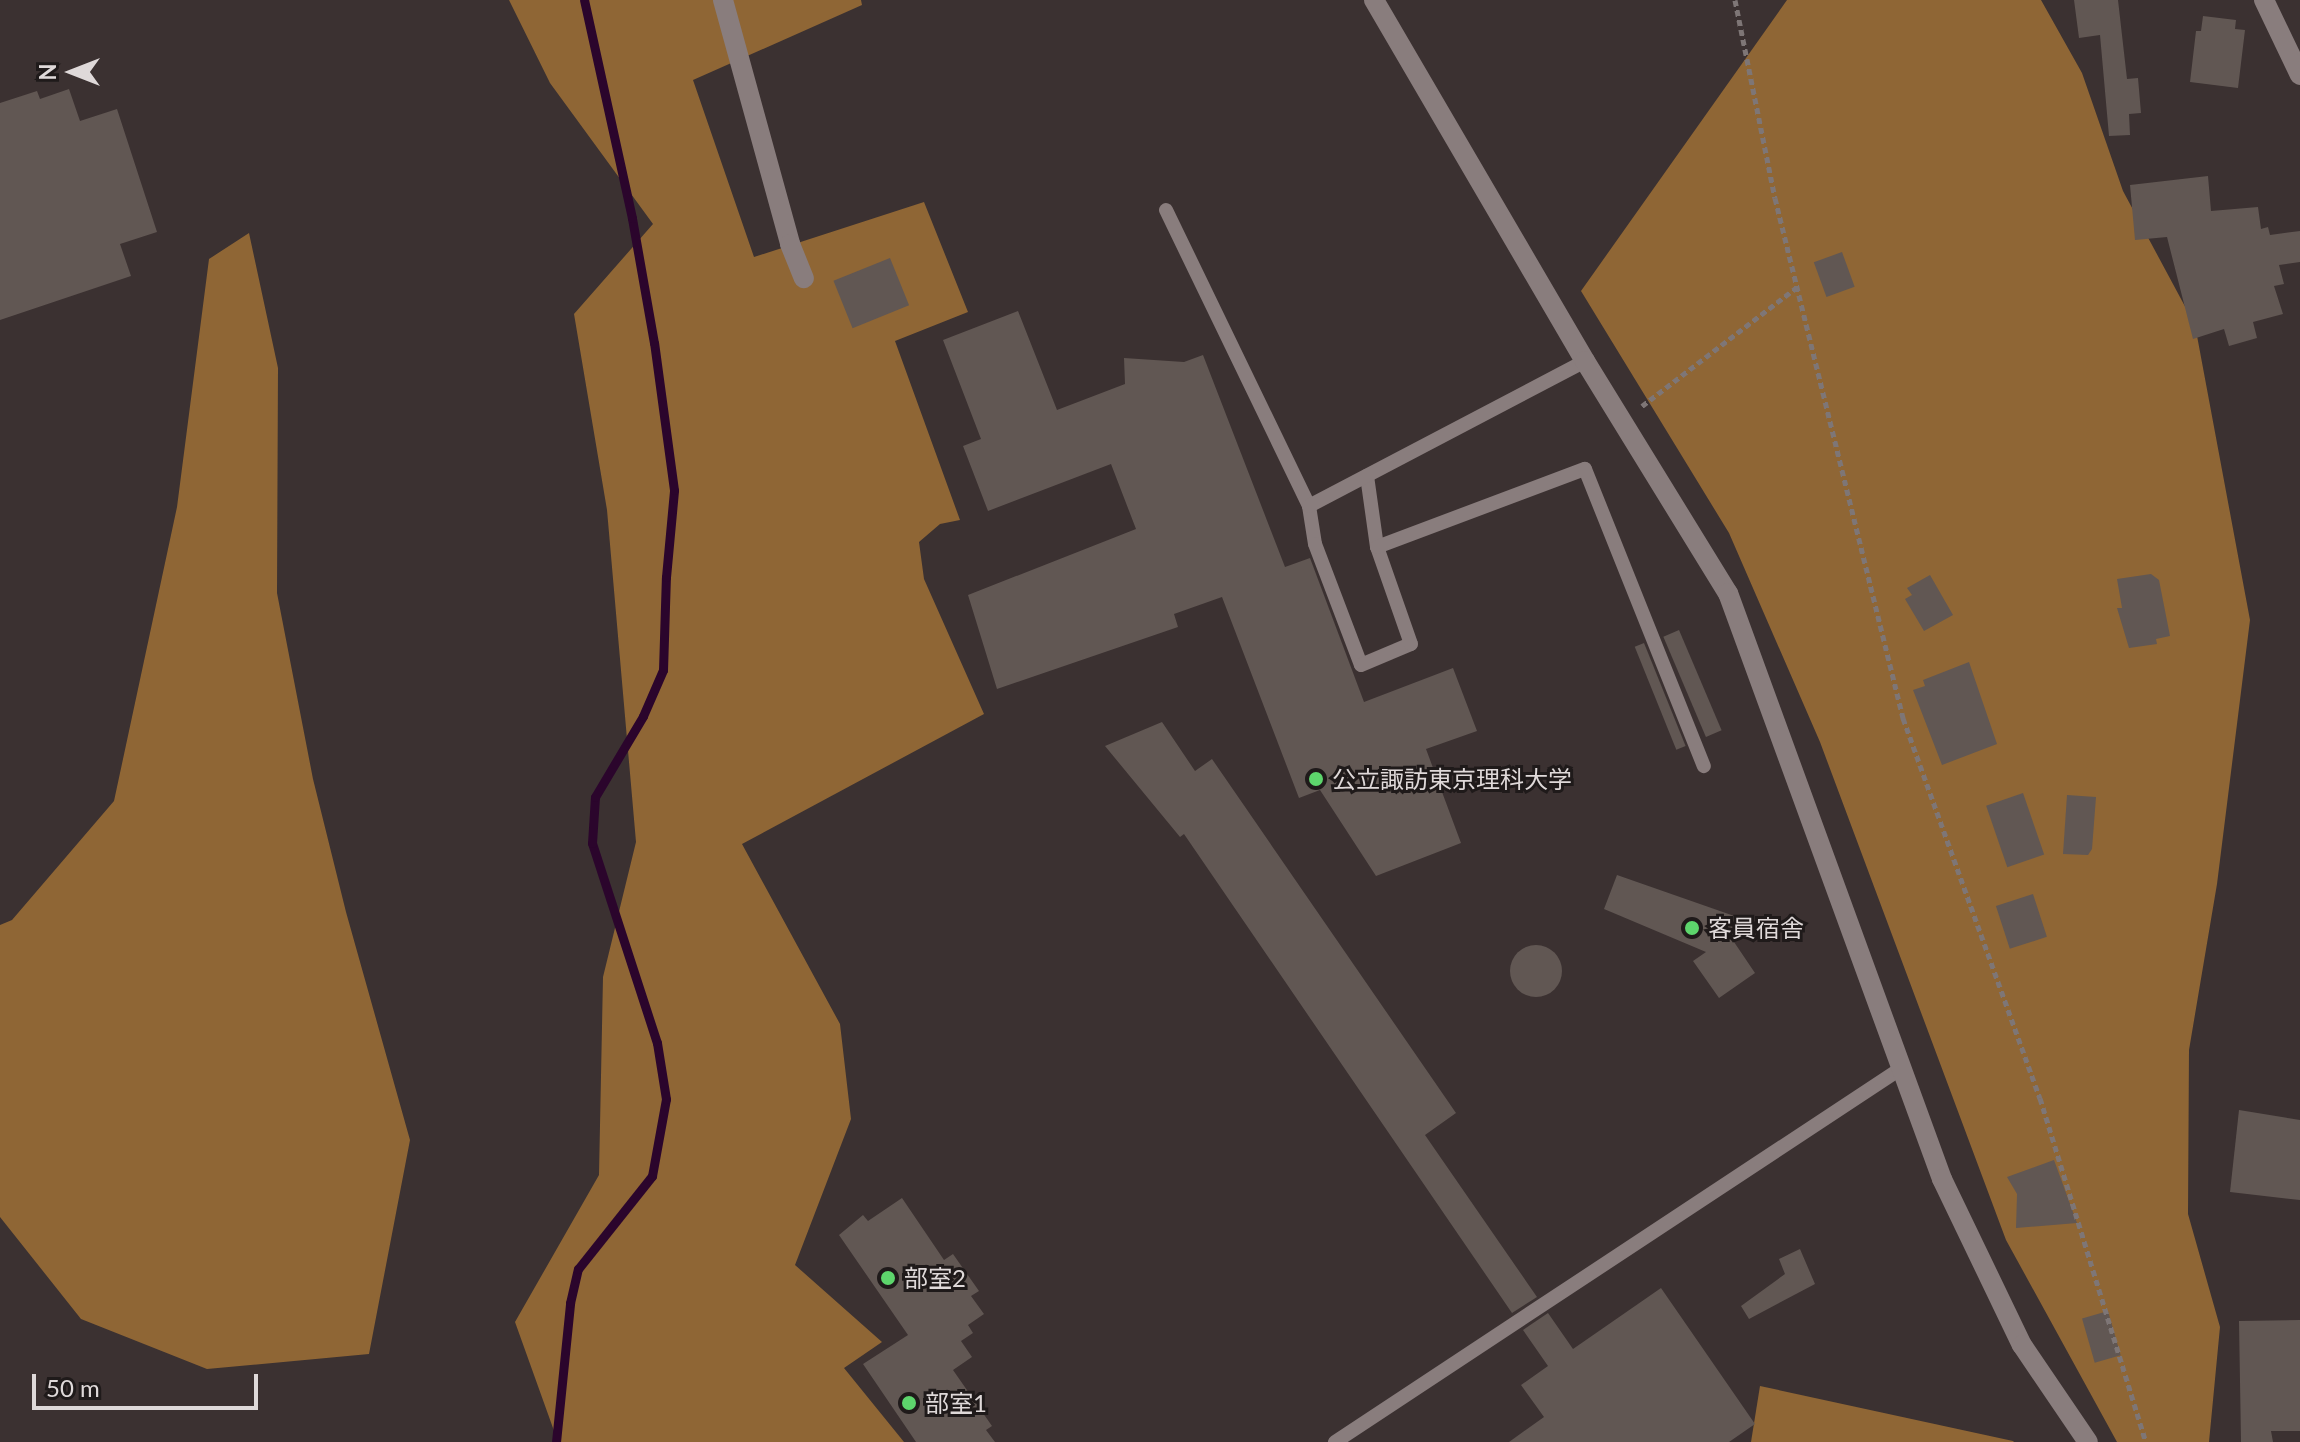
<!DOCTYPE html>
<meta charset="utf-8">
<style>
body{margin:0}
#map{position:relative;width:2300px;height:1442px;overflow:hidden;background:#3b3131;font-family:Lato,"Noto Sans JP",sans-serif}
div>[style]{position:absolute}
.forest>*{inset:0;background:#8f6635}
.stream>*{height:9px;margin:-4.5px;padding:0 4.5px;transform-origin:4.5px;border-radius:4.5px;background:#2b052c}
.building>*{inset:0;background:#615753;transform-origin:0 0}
.round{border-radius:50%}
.path>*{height:5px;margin-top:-2.5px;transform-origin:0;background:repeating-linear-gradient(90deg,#7e7676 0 6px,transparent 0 10px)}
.service>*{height:14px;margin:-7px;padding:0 7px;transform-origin:7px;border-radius:7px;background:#897d7d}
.minor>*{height:20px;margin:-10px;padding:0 10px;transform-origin:10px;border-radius:10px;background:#897d7d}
.tertiary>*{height:20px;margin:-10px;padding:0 10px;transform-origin:10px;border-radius:10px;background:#897d7d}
.dots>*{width:22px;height:22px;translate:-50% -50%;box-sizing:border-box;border:4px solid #1f1a1a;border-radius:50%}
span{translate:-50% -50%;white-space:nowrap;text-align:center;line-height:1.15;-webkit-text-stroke:6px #1f1a1a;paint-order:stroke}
.poi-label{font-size:24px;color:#dfd9d9}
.left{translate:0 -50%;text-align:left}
.north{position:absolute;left:32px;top:32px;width:80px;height:80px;-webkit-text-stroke:6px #1f1a1a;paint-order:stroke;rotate:270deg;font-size:22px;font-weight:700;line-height:32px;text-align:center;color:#dfd9d9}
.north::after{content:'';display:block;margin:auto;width:28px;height:36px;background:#dfd9d9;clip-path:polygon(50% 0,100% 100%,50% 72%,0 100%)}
.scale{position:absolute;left:32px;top:1374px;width:226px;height:36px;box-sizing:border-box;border:4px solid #dfd9d9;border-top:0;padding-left:10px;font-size:24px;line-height:28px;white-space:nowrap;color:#dfd9d9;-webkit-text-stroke:6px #1f1a1a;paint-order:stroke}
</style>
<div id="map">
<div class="forest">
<div style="clip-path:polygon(509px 0,861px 0,862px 5px,693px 80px,754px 257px,924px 202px,968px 312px,895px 341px,960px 520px,940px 524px,919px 542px,924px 579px,984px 714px,742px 844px,840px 1024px,851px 1119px,795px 1265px,882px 1342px,844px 1368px,904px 1442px,558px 1442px,515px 1322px,599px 1175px,603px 977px,636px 842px,607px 510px,574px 314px,653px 224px,550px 83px)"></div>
<div style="clip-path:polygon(1787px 0,2041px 0,2082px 73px,2123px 191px,2195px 325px,2250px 620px,2217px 884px,2189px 1050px,2188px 1214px,2220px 1327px,2209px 1442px,2117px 1442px,2006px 1240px,1820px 742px,1729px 533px,1581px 291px)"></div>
<div style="clip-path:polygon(249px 233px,278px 368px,277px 593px,313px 779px,346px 912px,410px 1140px,369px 1354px,207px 1369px,81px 1319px,0 1217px,0 925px,12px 920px,114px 801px,177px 507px,209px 259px)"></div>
<div style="clip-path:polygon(1760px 1386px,2013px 1441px,2014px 1442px,1751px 1442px)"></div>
</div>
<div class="stream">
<div style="left:556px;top:1442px;width:140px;rotate:-84.2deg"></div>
<div style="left:570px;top:1303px;width:35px;rotate:-77deg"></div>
<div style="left:578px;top:1269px;width:119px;rotate:-51.5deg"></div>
<div style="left:652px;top:1176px;width:78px;rotate:-79.7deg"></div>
<div style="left:666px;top:1099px;width:57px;rotate:-99.1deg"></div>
<div style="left:657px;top:1043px;width:210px;rotate:-108deg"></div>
<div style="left:592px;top:843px;width:46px;rotate:-86.3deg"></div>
<div style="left:595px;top:797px;width:94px;rotate:-59.3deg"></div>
<div style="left:643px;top:716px;width:50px;rotate:-66.5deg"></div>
<div style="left:663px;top:670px;width:93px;rotate:-88.2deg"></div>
<div style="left:666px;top:577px;width:87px;rotate:-84.7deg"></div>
<div style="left:674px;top:490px;width:148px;rotate:-97.7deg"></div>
<div style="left:654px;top:343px;width:127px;rotate:-100deg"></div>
<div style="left:632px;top:218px;width:223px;rotate:-102.4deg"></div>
</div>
<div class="building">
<div style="clip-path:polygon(2074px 0,2118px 0,2127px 79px,2138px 78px,2141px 113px,2129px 114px,2130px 135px,2109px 136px,2100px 35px,2079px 38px)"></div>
<div style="clip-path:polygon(2203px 16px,2236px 20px,2235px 29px,2245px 30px,2238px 88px,2190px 82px,2196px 31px,2201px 31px)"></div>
<div style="clip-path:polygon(69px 89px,80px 121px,117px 109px,157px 232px,120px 244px,131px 276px,0 320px,0 103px,37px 91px,40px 99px)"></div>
<div style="clip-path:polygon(2208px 176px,2211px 211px,2258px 207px,2261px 229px,2268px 227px,2270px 235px,2300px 231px,2300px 262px,2279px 265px,2284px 284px,2274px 286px,2283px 314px,2253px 322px,2257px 338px,2229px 346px,2224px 329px,2193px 339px,2167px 237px,2135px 240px,2130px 185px)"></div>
<div style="left:1842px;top:252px;width:37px;height:30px;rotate:70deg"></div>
<div style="left:890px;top:258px;width:51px;height:61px;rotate:68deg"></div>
<div style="clip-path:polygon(1018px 311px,1057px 410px,1125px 384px,1124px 358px,1184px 362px,1203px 355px,1285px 567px,1310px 558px,1364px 702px,1453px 668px,1477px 731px,1426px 749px,1461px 843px,1376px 876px,1320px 790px,1299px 798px,1222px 597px,1174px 614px,1178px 627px,997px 689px,968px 595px,1136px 529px,1111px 464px,988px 511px,963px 446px,981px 439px,943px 340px)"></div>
<div style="clip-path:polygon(2151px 574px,2159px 580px,2170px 636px,2156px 639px,2157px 644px,2129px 648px,2117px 608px,2122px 608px,2117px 579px)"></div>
<div style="clip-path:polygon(1930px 575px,1953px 615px,1924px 631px,1905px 599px,1912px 595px,1907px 588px)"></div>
<div style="left:1679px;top:630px;width:109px;height:17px;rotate:67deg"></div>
<div style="left:1644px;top:643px;width:111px;height:10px;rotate:68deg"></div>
<div style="clip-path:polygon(1969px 662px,1997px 744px,1942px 765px,1913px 690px,1925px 686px,1923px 680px)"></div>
<div style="clip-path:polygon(1162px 722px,1195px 771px,1212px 759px,1456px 1113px,1425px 1135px,1537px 1297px,1512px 1313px,1184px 834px,1180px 837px,1105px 746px)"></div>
<div style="left:2023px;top:793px;width:65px;height:39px;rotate:71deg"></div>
<div style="clip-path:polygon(2067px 795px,2096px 797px,2092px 849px,2088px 855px,2063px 854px)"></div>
<div style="clip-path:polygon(1617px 875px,1740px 918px,1732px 939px,1755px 973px,1719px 998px,1693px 961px,1706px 952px,1604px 909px)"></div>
<div style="left:2033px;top:894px;width:45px;height:39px;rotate:72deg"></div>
<div class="round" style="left:1510px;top:945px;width:52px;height:52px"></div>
<div style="clip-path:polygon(2239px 1110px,2300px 1120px,2300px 1200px,2230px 1192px)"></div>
<div style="clip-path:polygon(2054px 1160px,2077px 1223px,2016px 1228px,2017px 1194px,2007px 1177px)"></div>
<div style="clip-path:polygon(902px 1198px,944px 1260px,953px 1254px,979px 1291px,971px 1296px,984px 1314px,968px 1325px,973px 1333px,961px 1341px,972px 1357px,953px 1370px,992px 1426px,986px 1430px,995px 1442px,916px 1442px,863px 1364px,908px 1335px,839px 1235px,863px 1215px,868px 1221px)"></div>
<div style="clip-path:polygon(1800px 1249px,1815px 1284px,1749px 1319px,1741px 1306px,1785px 1274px,1779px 1259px)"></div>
<div style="clip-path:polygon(1661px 1288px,1755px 1424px,1729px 1442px,1509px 1442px,1544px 1417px,1521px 1385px,1548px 1366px,1523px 1330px,1548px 1313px,1573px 1349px)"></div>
<div style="left:2108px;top:1311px;width:46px;height:27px;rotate:74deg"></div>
<div style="clip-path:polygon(2300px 1320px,2300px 1431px,2271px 1431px,2273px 1442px,2241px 1442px,2239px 1321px)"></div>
</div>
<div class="path">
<div style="left:1735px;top:0;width:202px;rotate:78.6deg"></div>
<div style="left:1775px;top:198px;width:536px;rotate:76.17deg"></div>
<div style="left:1903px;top:718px;width:404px;rotate:70.2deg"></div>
<div style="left:2040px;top:1098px;width:360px;rotate:72.9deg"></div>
<div style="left:1642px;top:406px;width:194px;rotate:-37.5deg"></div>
</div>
<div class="service">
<div style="left:1166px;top:210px;width:329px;rotate:64.2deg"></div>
<div style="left:1309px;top:506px;width:38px;rotate:81deg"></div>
<div style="left:1315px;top:544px;width:129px;rotate:69.2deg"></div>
<div style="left:1361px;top:665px;width:54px;rotate:-22.8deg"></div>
<div style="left:1411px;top:644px;width:103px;rotate:-109.3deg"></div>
<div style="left:1377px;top:547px;width:72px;rotate:-98deg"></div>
<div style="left:1309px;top:506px;width:312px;rotate:-27.7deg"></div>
<div style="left:1377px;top:547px;width:222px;rotate:-20.6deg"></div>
<div style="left:1585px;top:469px;width:320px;rotate:68.2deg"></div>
<div style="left:1335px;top:1442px;width:681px;rotate:-33.43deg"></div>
</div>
<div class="minor">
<div style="left:723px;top:0;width:253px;rotate:74.6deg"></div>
<div style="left:790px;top:244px;width:37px;rotate:68deg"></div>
<div style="left:2264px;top:0;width:83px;rotate:64.4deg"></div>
</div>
<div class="tertiary">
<div style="left:1374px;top:0;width:418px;rotate:59.7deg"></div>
<div style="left:1585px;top:361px;width:273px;rotate:58.4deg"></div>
<div style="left:1728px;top:593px;width:624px;rotate:69.94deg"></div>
<div style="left:1942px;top:1179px;width:184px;rotate:64.3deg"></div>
<div style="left:2022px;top:1345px;width:117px;rotate:55.8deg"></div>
</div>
<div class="dots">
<div style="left:1316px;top:779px;background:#5dd56c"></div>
<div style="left:1692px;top:928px;background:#5dd56c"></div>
<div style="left:888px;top:1278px;background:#5dd56c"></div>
<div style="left:909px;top:1403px;background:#5dd56c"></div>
</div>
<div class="poi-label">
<span class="left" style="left:1332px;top:779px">公立諏訪東京理科大学</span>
<span class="left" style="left:1708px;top:928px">客員宿舎</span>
<span class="left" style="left:904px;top:1278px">部室2</span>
<span class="left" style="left:925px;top:1403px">部室1</span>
</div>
<div class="north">N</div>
<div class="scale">50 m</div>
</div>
